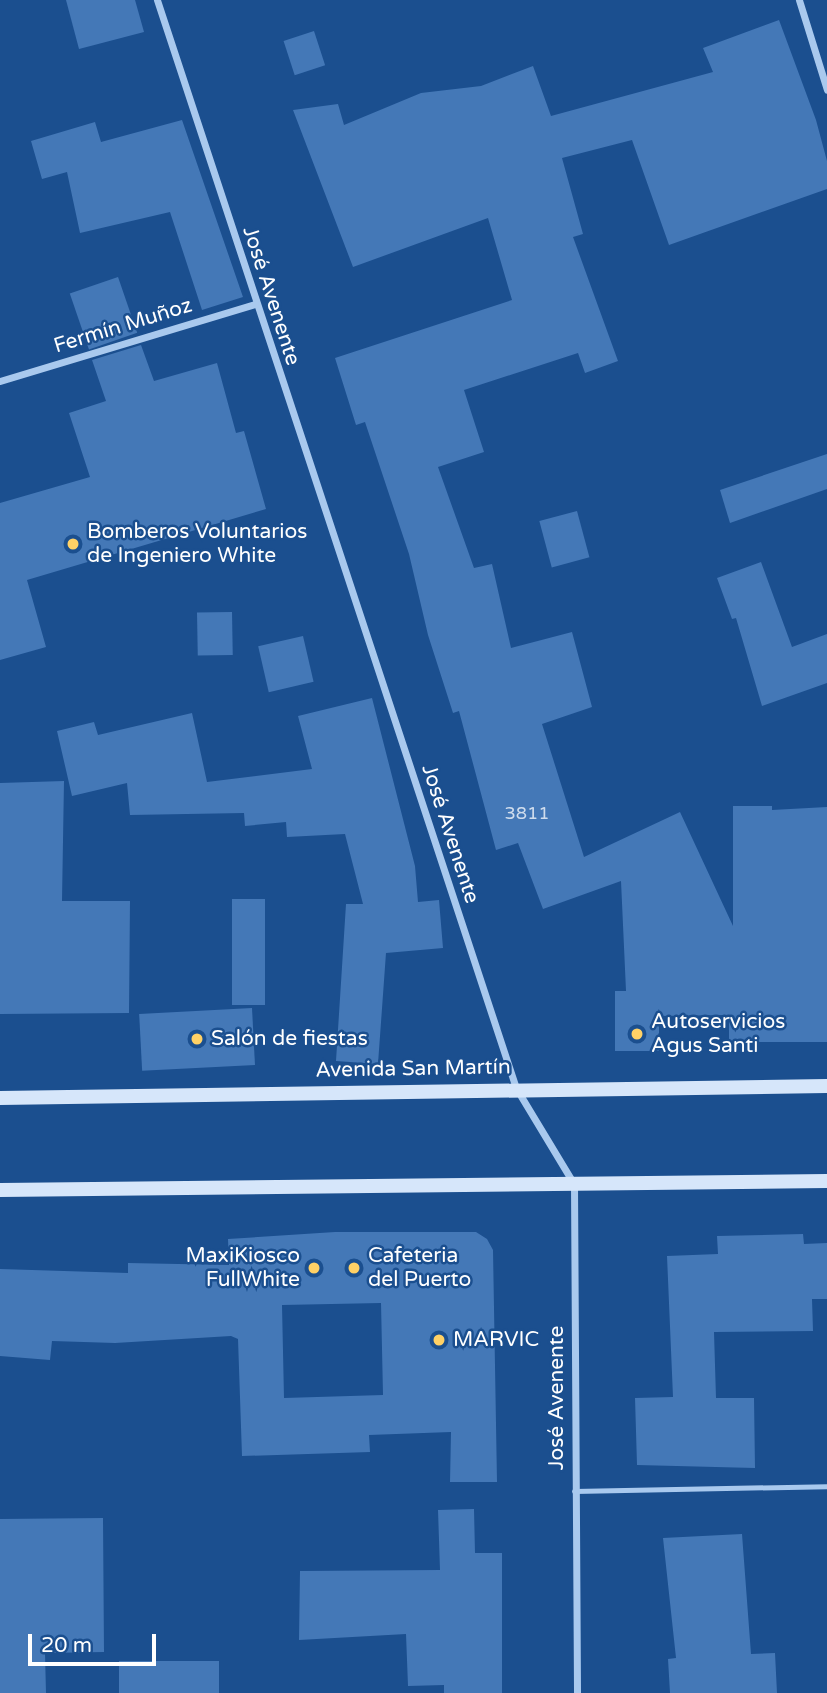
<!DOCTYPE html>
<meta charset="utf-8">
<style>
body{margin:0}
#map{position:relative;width:827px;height:1693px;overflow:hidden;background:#1b4f8f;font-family:"Varela Round",sans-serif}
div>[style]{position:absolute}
.building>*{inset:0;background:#4478b7;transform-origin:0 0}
.lane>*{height:5px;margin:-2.5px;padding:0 2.5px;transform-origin:2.5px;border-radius:2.5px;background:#a9c9ee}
.street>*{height:7px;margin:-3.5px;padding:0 3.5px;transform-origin:3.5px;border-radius:3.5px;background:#a9c9ee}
.secondary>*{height:14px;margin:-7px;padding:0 7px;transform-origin:7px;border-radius:7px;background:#d6e6fa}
.dots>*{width:19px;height:19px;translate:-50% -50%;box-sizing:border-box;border:4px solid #1b4f8f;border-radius:50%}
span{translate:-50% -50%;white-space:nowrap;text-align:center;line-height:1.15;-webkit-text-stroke:5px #1b4f8f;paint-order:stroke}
.number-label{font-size:18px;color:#d0dded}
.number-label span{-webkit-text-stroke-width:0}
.street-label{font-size:21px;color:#fff}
.poi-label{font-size:21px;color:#fff}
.left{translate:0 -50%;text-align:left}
.right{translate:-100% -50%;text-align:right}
.scale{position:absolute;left:28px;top:1634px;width:128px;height:32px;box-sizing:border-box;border:4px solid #fff;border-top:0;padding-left:9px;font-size:21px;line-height:24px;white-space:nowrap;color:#fff;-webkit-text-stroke:5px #1b4f8f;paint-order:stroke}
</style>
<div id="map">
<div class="building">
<div style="clip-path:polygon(66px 0,135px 0,144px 32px,79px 49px)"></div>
<div style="clip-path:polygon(779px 20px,816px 120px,827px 161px,827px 189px,669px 245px,632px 140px,562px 158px,583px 234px,573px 237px,618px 361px,585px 373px,578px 353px,464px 390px,484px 452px,438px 467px,474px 568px,492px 564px,511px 648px,572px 632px,592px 707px,542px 724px,584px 857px,680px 812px,733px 926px,733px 806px,772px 806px,772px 810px,827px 807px,827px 1042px,729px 1042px,729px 1015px,659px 1016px,659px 1051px,615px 1051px,615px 991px,626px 991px,621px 881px,543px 909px,518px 843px,496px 850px,459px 711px,453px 713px,428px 635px,409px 554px,365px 422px,356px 425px,335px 358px,512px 300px,488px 218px,353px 267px,293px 110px,338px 104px,344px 125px,421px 93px,481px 86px,533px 66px,551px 116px,713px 72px,703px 48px)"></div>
<div style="left:314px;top:31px;width:36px;height:32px;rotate:72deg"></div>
<div style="clip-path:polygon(182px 120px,243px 297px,202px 310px,170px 212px,80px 233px,67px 172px,42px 179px,31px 141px,95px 122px,101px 142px)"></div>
<div style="left:118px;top:277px;width:59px;height:51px;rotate:71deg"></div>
<div style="clip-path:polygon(141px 345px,154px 381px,217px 363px,236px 433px,244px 431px,266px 509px,27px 580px,46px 647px,0 660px,0 503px,90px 477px,69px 413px,106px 401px,92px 360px)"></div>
<div style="clip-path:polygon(827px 454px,827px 489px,730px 523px,720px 490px)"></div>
<div style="left:577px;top:511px;width:48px;height:39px;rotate:75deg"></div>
<div style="clip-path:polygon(761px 562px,792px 647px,827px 634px,827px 683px,762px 706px,736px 618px,732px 619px,717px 578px)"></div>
<div style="left:232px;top:612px;width:43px;height:35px;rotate:89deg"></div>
<div style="left:303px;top:636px;width:47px;height:46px;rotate:77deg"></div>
<div style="clip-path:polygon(372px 698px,415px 866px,418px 902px,439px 900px,443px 948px,386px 953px,378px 1064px,336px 1061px,346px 904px,363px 904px,345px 834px,287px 837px,286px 822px,245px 826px,244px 813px,130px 815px,127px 783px,72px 796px,57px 731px,94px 722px,98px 735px,192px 713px,207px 782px,312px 769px,298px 716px)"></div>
<div style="clip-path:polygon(64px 781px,62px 901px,130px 901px,129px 1013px,0 1014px,0 783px)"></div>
<div style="left:232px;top:899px;width:33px;height:106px"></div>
<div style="left:252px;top:1008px;width:57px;height:113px;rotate:87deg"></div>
<div style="clip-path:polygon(evenodd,335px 1232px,476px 1232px,487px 1239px,493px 1250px,497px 1482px,450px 1482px,451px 1432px,369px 1435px,370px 1452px,242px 1456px,238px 1339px,231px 1336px,115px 1343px,52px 1341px,50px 1360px,0 1356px,0 1269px,128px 1273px,128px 1263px,229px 1265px,228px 1239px,335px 1232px,381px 1303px,383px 1395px,284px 1398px,282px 1305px,381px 1303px)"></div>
<div style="clip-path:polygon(803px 1234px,804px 1244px,827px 1243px,827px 1299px,812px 1299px,813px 1331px,714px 1332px,716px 1398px,754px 1398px,755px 1468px,637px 1465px,635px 1398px,673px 1397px,667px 1256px,718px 1254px,717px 1236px)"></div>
<div style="clip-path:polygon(474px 1509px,475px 1553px,502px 1553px,502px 1693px,444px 1693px,444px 1685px,408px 1686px,406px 1634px,299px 1640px,300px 1571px,440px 1570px,438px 1510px)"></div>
<div style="clip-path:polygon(103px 1518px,104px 1652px,45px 1653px,46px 1693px,0 1693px,0 1519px)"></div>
<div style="clip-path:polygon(742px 1534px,751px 1654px,775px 1653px,777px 1693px,670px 1693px,668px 1659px,676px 1658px,663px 1538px)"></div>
<div style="left:219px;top:1661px;width:32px;height:100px;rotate:90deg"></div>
</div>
<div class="lane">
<div style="left:574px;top:1491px;width:253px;rotate:-1.1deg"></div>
</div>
<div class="street">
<div style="left:157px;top:0;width:1146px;rotate:71.74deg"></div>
<div style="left:516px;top:1088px;width:112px;rotate:58.9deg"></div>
<div style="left:574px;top:1184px;width:509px;rotate:89.66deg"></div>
<div style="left:799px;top:0;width:94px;rotate:72.7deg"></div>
<div style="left:0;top:381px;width:266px;rotate:-16.8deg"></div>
</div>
<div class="secondary">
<div style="left:0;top:1098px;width:827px;rotate:-0.83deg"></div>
<div style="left:0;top:1190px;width:827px;rotate:-0.62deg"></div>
</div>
<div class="dots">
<div style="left:73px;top:544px;background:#ffd166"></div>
<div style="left:637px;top:1034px;background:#ffd166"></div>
<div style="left:197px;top:1039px;background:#ffd166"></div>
<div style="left:314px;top:1268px;background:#ffd166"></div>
<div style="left:354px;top:1268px;background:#ffd166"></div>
<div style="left:439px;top:1340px;background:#ffd166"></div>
</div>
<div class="number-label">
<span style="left:527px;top:813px">3811</span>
</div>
<div class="street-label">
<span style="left:271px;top:296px;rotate:72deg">José Avenente</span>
<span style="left:123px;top:326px;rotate:-17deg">Fermín Muñoz</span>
<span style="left:450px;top:834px;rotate:72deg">José Avenente</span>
<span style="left:413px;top:1069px;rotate:-1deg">Avenida San Martín</span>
<span style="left:557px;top:1398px;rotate:-90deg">José Avenente</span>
</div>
<div class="poi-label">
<span class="left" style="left:87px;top:544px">Bomberos Voluntarios<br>de Ingeniero White</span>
<span class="left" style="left:651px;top:1034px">Autoservicios<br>Agus Santi</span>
<span class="left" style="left:211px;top:1039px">Salón de fiestas</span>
<span class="right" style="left:300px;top:1268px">MaxiKiosco<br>FullWhite</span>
<span class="left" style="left:368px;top:1268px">Cafeteria<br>del Puerto</span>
<span class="left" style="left:453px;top:1340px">MARVIC</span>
</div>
<div class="scale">20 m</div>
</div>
